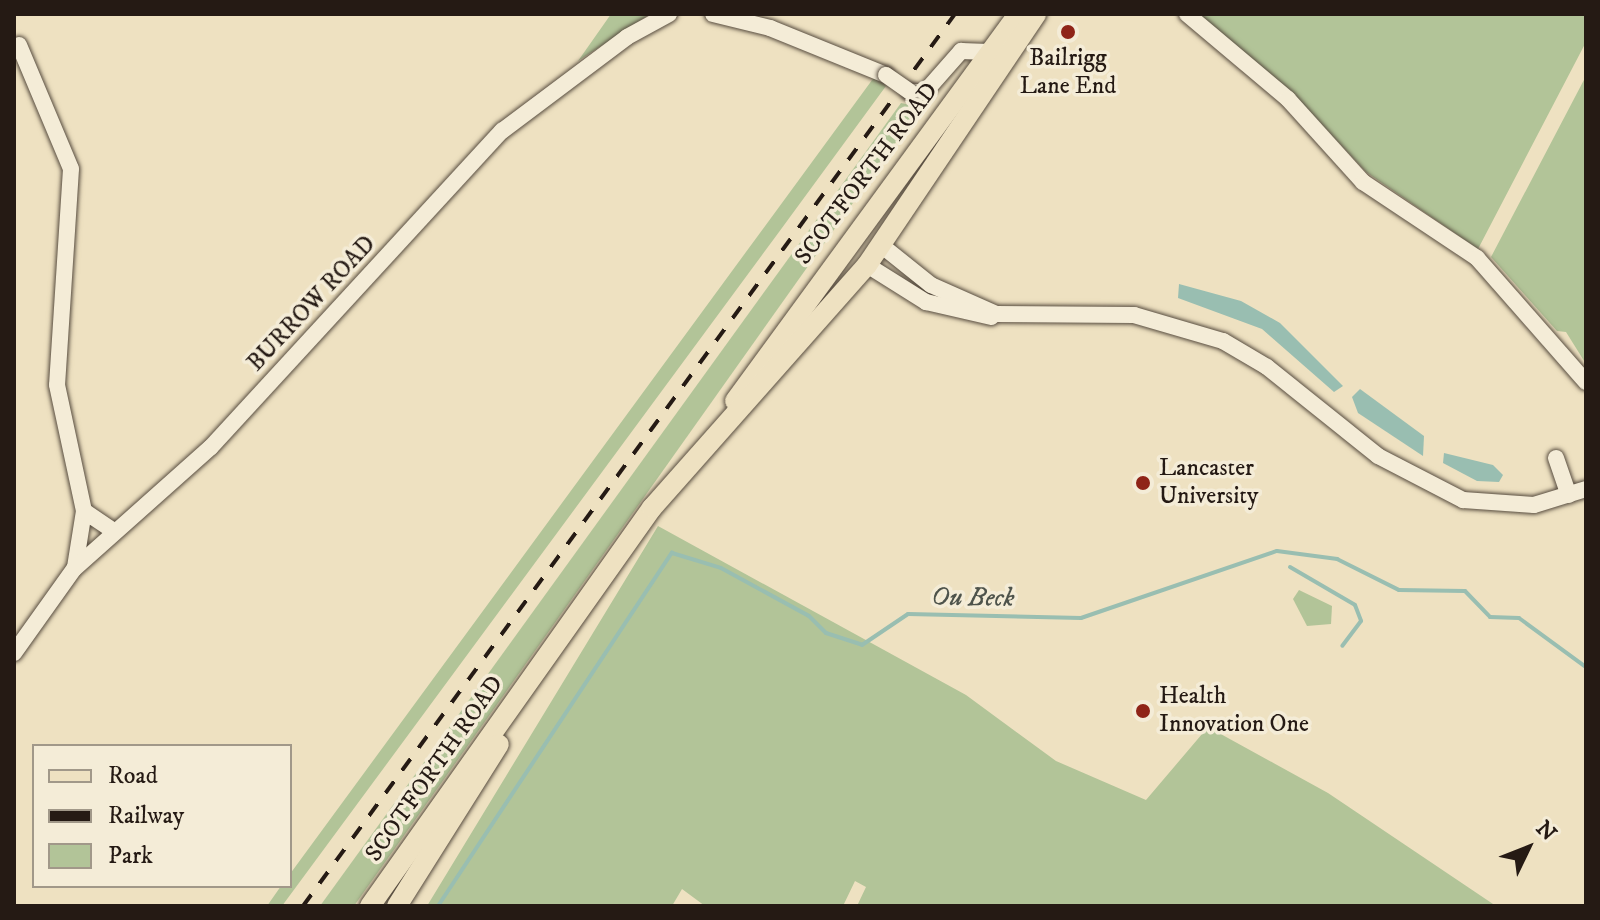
<!DOCTYPE html>
<style>
body{margin:0}
#map{position:relative;width:1600px;height:920px;overflow:hidden;background:#eee1c1;font-family:"IM FELL DW Pica",serif}
div>[style]{position:absolute}
.green>*{inset:0;background:#b2c498}
.water>*{inset:0;background:#99beb1}
.stream>*{height:4px;margin:-2px;padding:0 2px;transform-origin:2px;border-radius:2px;background:#99beb1}
.roads{filter:drop-shadow(0 0 2px #574c3f) drop-shadow(0 0 2px #574c3f)}
.minor>*{height:16px;margin:-8px;padding:0 8px;transform-origin:8px;border-radius:8px;background:#f4ecd7}
.major>*{height:20px;margin:-10px;padding:0 10px;transform-origin:10px;border-radius:10px;background:#eee1c1}
.rail>*{height:4px;margin-top:-2px;transform-origin:0;background:repeating-linear-gradient(90deg,#251a14 0 14px,transparent 0 28px)}
.bridges{filter:drop-shadow(0 0 2px #574c3f) drop-shadow(0 0 2px #574c3f)}
.minor-bridge>*{height:16px;margin:-8px;padding:0 8px;transform-origin:8px;border-radius:8px;background:#f4ecd7}
.dots>*{width:22px;height:22px;translate:-50% -50%;box-sizing:border-box;border:4px solid #f4ecd7;border-radius:50%}
span{translate:-50% -50%;white-space:nowrap;text-align:center;line-height:1.15;-webkit-text-stroke:7px #f4ecd7;paint-order:stroke}
.poi-label{font-size:24px;color:#251a14}
.left{translate:0 -50%;text-align:left}
.street-label{font-size:24px;color:#251a14}
.water-label{font-size:26px;color:#4e534b;font-style:italic}
.frame{position:absolute;inset:0;border:16px solid #251a14;pointer-events:none}
.legend{position:absolute;left:32px;top:744px;width:260px;height:144px;box-sizing:border-box;background:#f4ecd7;border:2px solid #a19889;margin:0;padding:10px 14px;list-style:none;font-size:24px;color:#251a14}
.legend li{display:flex;align-items:center;gap:16px;height:40px}
.legend b{width:40px;border:2px solid #a19889}
.north{position:absolute;left:1488px;top:808px;width:80px;height:80px;-webkit-text-stroke:6px #f4ecd7;paint-order:stroke;rotate:47deg;font-size:22px;font-weight:700;line-height:32px;text-align:center;color:#251a14}
.north::after{content:'';display:block;margin:auto;width:28px;height:36px;background:#251a14;clip-path:polygon(50% 0,100% 100%,50% 72%,0 100%)}
</style>
<div id="map">
<div class="green">
<div style="clip-path:polygon(611px 14px,650px 14px,578px 61px,604px 24px)"></div>
<div style="clip-path:polygon(1198px 14px,1586px 14px,1586px 42px,1478px 249px,1366px 172px,1291px 91px)"></div>
<div style="clip-path:polygon(875px 76px,886px 86px,779px 232px,282px 906px,267px 906px,281px 886px,290px 886px,290px 874px)"></div>
<div style="clip-path:polygon(1586px 76px,1586px 364px,1566px 332px,1557px 331px,1491px 257px)"></div>
<div style="clip-path:polygon(901px 103px,921px 107px,354px 906px,320px 906px)"></div>
<div style="clip-path:polygon(658px 526px,966px 695px,1056px 761px,1146px 800px,1208px 727px,1328px 793px,1496px 906px,857px 906px,866px 887px,855px 881px,843px 906px,705px 906px,682px 889px,672px 906px,427px 906px)"></div>
<div style="clip-path:polygon(1299px 590px,1332px 606px,1331px 624px,1307px 626px,1293px 599px)"></div>
</div>
<div class="water">
<div style="clip-path:polygon(1179px 284px,1241px 301px,1280px 323px,1343px 386px,1334px 392px,1262px 329px,1178px 298px)"></div>
<div style="clip-path:polygon(1360px 389px,1424px 436px,1423px 456px,1358px 413px,1352px 397px)"></div>
<div style="clip-path:polygon(1444px 453px,1493px 465px,1503px 475px,1499px 482px,1477px 481px,1443px 463px)"></div>
</div>
<div class="stream">
<div style="left:1290px;top:567px;width:75px;rotate:30.3deg"></div>
<div style="left:1355px;top:605px;width:17px;rotate:69deg"></div>
<div style="left:1361px;top:621px;width:31px;rotate:127deg"></div>
<div style="left:438px;top:906px;width:424px;rotate:-56.5deg"></div>
<div style="left:672px;top:553px;width:51px;rotate:17deg"></div>
<div style="left:721px;top:568px;width:100px;rotate:28.6deg"></div>
<div style="left:809px;top:616px;width:24px;rotate:45deg"></div>
<div style="left:826px;top:633px;width:38px;rotate:18deg"></div>
<div style="left:862px;top:645px;width:55px;rotate:-34deg"></div>
<div style="left:908px;top:614px;width:173px;rotate:1.3deg"></div>
<div style="left:1081px;top:618px;width:207px;rotate:-18.9deg"></div>
<div style="left:1277px;top:551px;width:61px;rotate:7.6deg"></div>
<div style="left:1337px;top:559px;width:69px;rotate:26.6deg"></div>
<div style="left:1399px;top:590px;width:66px;rotate:0.9deg"></div>
<div style="left:1465px;top:591px;width:36px;rotate:46deg"></div>
<div style="left:1490px;top:617px;width:29px;rotate:2deg"></div>
<div style="left:1519px;top:618px;width:83px;rotate:36.2deg"></div>
</div>
<div class="roads">
<div class="minor">
<div style="left:713px;top:14px;width:59px;rotate:13.8deg"></div>
<div style="left:770px;top:28px;width:125px;rotate:22.1deg"></div>
<div style="left:1187px;top:14px;width:132px;rotate:40.1deg"></div>
<div style="left:1288px;top:99px;width:112px;rotate:47.9deg"></div>
<div style="left:1363px;top:182px;width:137px;rotate:33.7deg"></div>
<div style="left:1477px;top:258px;width:165px;rotate:48.7deg"></div>
<div style="left:19px;top:45px;width:134px;rotate:67.2deg"></div>
<div style="left:71px;top:169px;width:216px;rotate:93.7deg"></div>
<div style="left:57px;top:385px;width:129px;rotate:77.9deg"></div>
<div style="left:84px;top:511px;width:57px;rotate:99.1deg"></div>
<div style="left:910px;top:92px;width:15px"></div>
<div style="left:925px;top:92px;width:55px;rotate:-48.7deg"></div>
<div style="left:961px;top:51px;width:28px;rotate:2deg"></div>
<div style="left:881px;top:245px;width:64px;rotate:38.7deg"></div>
<div style="left:931px;top:285px;width:71px;rotate:24deg"></div>
<div style="left:996px;top:314px;width:138px;rotate:0.4deg"></div>
<div style="left:1134px;top:315px;width:93px;rotate:16.3deg"></div>
<div style="left:1223px;top:341px;width:51px;rotate:30.6deg"></div>
<div style="left:1267px;top:367px;width:142px;rotate:38.7deg"></div>
<div style="left:1378px;top:456px;width:96px;rotate:27.4deg"></div>
<div style="left:1463px;top:500px;width:71px;rotate:4deg"></div>
<div style="left:1534px;top:505px;width:54px;rotate:-17.1deg"></div>
<div style="left:867px;top:265px;width:70px;rotate:32.1deg"></div>
<div style="left:926px;top:302px;width:67px;rotate:13deg"></div>
<div style="left:1556px;top:458px;width:39px;rotate:71deg"></div>
<div style="left:84px;top:511px;width:36px;rotate:34deg"></div>
<div style="left:14px;top:653px;width:103px;rotate:-54.5deg"></div>
<div style="left:74px;top:569px;width:183px;rotate:-41.7deg"></div>
<div style="left:211px;top:447px;width:430px;rotate:-47.4deg"></div>
<div style="left:502px;top:131px;width:156px;rotate:-36.9deg"></div>
<div style="left:627px;top:37px;width:48px;rotate:-28.7deg"></div>
</div>
<div class="major">
<div style="left:735px;top:401px;width:479px;rotate:-53.8deg"></div>
<div style="left:370px;top:906px;width:488px;rotate:-54.7deg"></div>
<div style="left:652px;top:508px;width:324px;rotate:-48.5deg"></div>
<div style="left:867px;top:265px;width:303px;rotate:-56deg"></div>
<div style="left:397px;top:906px;width:191px;rotate:-57.8deg"></div>
</div>
</div>
<div class="rail">
<div style="left:303px;top:906px;width:1105px;rotate:-53.84deg"></div>
</div>
<div class="bridges">
<div class="minor-bridge">
<div style="left:886px;top:75px;width:29px;rotate:35deg"></div>
</div>
</div>
<div class="dots">
<div style="left:1068px;top:32px;background:#8f2418"></div>
<div style="left:1143px;top:483px;background:#8f2418"></div>
<div style="left:1143px;top:711px;background:#8f2418"></div>
</div>
<div class="poi-label">
<span style="left:1068px;top:73px">Bailrigg<br>Lane End</span>
<span class="left" style="left:1159px;top:483px">Lancaster<br>University</span>
<span class="left" style="left:1159px;top:711px">Health<br>Innovation One</span>
</div>
<div class="street-label">
<span style="left:867px;top:174px;rotate:-53deg">SCOTFORTH ROAD</span>
<span style="left:312px;top:304px;rotate:-47deg">BURROW ROAD</span>
<span style="left:435px;top:769px;rotate:-55deg">SCOTFORTH ROAD</span>
</div>
<div class="water-label">
<span style="left:973px;top:598px;rotate:1deg">Ou Beck</span>
</div>
<div class="frame"></div>
<ul class="legend">
<li><b style="height:10px;background:#eee1c1"></b>Road</li>
<li><b style="height:10px;background:#251a14"></b>Railway</li>
<li><b style="height:22px;background:#b2c498"></b>Park</li>
</ul>
<div class="north">N</div>
</div>
